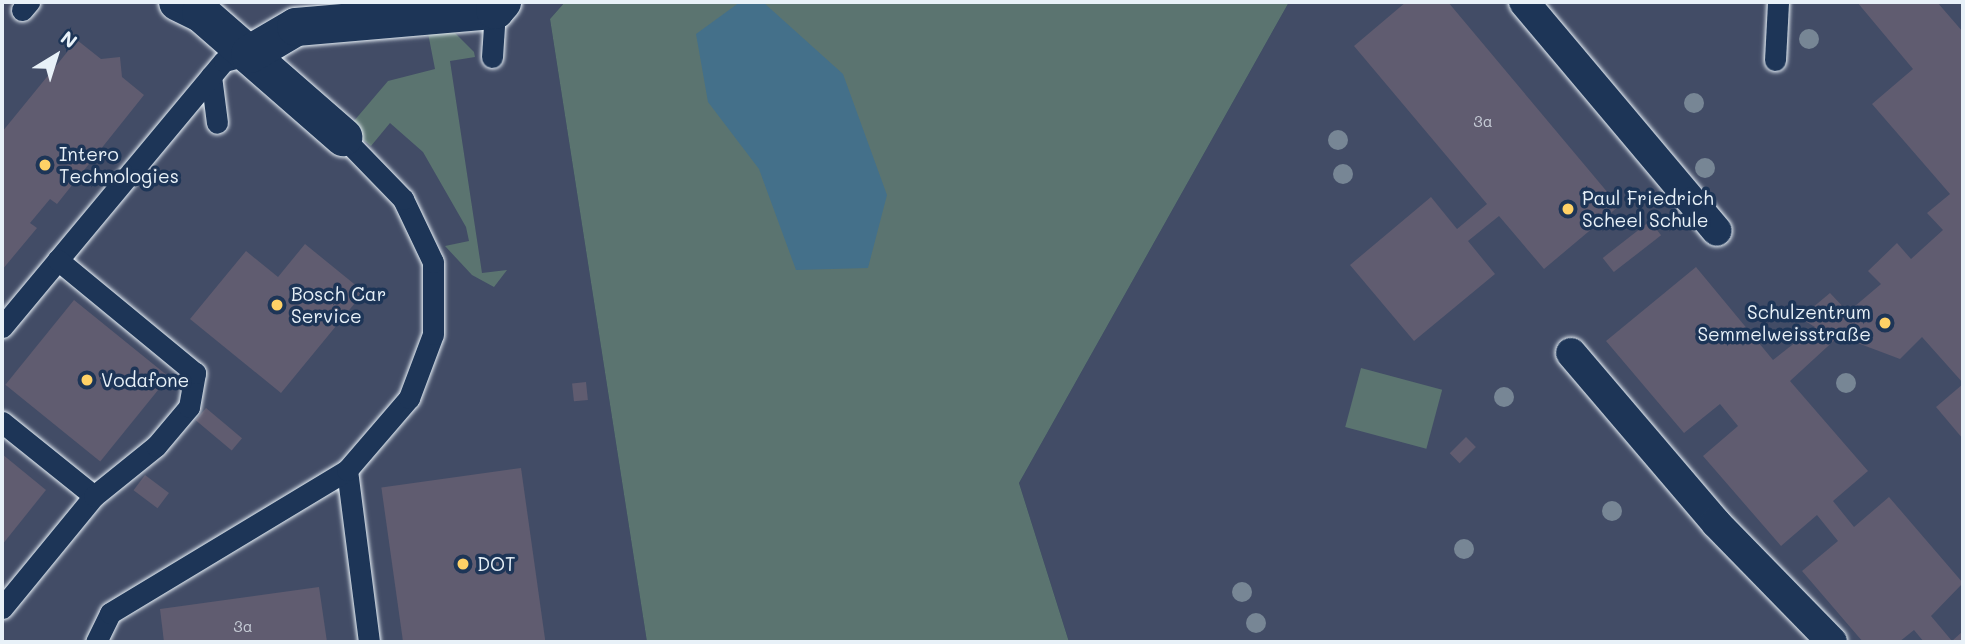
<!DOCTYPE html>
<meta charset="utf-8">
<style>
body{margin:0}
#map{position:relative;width:1965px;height:644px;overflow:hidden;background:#31415e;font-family:Mali,sans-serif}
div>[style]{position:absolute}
.built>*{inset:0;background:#424c66}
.green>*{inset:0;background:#5b7470;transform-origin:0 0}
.water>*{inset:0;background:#44708a}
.building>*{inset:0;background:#605c70;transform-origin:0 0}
.roads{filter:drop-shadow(0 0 2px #e8f1f8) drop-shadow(0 0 2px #e8f1f8)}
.service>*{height:21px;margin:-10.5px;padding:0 10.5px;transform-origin:10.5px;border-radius:10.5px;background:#1d3557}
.pedestrian>*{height:30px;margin:-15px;padding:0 15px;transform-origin:15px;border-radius:15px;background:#1d3557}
.minor>*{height:38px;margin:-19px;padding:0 19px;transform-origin:19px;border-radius:19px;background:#1d3557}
.trees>*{width:20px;height:20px;margin:-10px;border-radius:50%;background:#778695}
.dots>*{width:19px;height:19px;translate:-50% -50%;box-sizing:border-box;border:4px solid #1d3557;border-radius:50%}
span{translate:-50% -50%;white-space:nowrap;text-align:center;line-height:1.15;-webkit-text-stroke:7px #1d3557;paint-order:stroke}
.number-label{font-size:16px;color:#c6ccd6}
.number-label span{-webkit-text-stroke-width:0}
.poi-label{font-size:19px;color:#e8f1f8}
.left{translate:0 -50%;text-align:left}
.right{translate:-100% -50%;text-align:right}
.frame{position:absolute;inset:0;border:4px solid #e8f1f8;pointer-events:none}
.north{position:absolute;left:21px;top:21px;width:70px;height:70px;-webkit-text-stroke:5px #1d3557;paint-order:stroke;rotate:38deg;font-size:19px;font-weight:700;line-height:28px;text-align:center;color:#e8f1f8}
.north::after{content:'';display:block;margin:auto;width:24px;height:32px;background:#e8f1f8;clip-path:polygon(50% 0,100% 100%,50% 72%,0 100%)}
</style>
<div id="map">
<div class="built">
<div style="clip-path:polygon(2px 2px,565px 2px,550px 19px,647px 642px,2px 642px)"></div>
<div style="clip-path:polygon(1289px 2px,1963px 2px,1963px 642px,1069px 642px,1019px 483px)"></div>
</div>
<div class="green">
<div style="clip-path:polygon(565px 2px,1289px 2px,1019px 483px,1069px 642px,647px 642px,550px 19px)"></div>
<div style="clip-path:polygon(453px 31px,474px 52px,475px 57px,450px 61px,482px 273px,507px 270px,494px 287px,472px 275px,445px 246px,469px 241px,466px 227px,423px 152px,390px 123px,371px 146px,348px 128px,388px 81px,435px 69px,428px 33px)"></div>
<div style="left:1361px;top:368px;width:84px;height:61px;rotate:15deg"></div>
</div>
<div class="water">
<div style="clip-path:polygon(740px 2px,763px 2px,843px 74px,887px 195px,868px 268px,796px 270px,759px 169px,708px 102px,696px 34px)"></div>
</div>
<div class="building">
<div style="clip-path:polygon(1406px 2px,1448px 2px,1619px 206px,1544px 269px,1499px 216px,1468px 241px,1495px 274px,1414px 341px,1350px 265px,1431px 197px,1457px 229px,1487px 204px,1354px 46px)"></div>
<div style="clip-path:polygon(1857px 2px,1937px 2px,1963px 32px,1963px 383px,1922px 337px,1900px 359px,1839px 336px,1790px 381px,1868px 471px,1833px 501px,1854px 527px,1889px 497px,1963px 583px,1931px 616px,1952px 641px,1963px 631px,1963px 642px,1924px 642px,1914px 630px,1899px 642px,1863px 642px,1802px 571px,1838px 541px,1817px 515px,1781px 546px,1703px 456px,1738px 426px,1720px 404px,1684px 433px,1606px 341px,1696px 267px,1773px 360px,1815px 327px,1800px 318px,1830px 293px,1848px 312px,1881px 284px,1868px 271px,1897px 243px,1911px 259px,1943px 230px,1927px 213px,1950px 194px,1872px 104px,1913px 69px)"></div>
<div style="clip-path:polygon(77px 40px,101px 59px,120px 57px,122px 77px,144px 95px,57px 204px,50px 199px,30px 223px,37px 228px,2px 270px,2px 132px)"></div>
<div style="left:1650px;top:221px;width:18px;height:60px;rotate:52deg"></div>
<div style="clip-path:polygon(305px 244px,364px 292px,281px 393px,190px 319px,246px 251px,278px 277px)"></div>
<div style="left:74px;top:300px;width:122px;height:109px;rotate:39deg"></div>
<div style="left:586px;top:382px;width:18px;height:14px;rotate:84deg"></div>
<div style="clip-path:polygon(1963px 384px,1963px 439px,1936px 407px)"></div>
<div style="left:206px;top:408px;width:47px;height:16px;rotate:40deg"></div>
<div style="left:1466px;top:437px;width:14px;height:23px;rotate:45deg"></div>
<div style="clip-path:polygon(2px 454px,46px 490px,2px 545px)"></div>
<div style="left:521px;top:468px;width:176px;height:141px;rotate:82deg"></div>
<div style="left:145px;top:475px;width:30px;height:19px;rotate:37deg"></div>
<div style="clip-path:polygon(319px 587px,327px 642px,164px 642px,160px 609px)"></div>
</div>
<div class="roads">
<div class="service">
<div style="left:22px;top:10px;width:11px;rotate:-49deg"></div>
<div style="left:492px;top:57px;width:47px;rotate:-86.3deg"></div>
<div style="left:1775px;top:60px;width:58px;rotate:-87deg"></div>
<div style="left:211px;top:76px;width:47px;rotate:82.7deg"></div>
<div style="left:2px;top:327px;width:346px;rotate:-50.2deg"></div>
<div style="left:224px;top:61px;width:27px;rotate:-15deg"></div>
<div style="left:2px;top:422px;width:118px;rotate:38.8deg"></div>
<div style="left:347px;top:470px;width:173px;rotate:82.7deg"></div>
<div style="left:2px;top:608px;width:145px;rotate:-50.6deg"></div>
<div style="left:94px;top:496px;width:80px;rotate:-38.9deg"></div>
<div style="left:156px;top:446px;width:51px;rotate:-49.8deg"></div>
<div style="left:189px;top:407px;width:35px;rotate:-80deg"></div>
<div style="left:195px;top:373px;width:178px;rotate:-140.5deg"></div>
<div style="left:96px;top:642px;width:32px;rotate:-64deg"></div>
<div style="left:110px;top:613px;width:277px;rotate:-31.1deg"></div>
<div style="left:347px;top:470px;width:95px;rotate:-49.3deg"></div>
<div style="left:409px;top:398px;width:68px;rotate:-69.4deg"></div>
<div style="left:433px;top:334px;width:72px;rotate:-90deg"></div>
<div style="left:433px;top:262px;width:70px;rotate:-115.5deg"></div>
<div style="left:403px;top:199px;width:86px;rotate:-134.1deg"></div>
</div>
<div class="pedestrian">
<div style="left:1524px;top:2px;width:299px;rotate:49.9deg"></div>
<div style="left:1571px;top:353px;width:223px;rotate:49.5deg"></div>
<div style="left:1716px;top:523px;width:166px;rotate:45.7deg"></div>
</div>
<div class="minor">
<div style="left:178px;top:2px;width:25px;rotate:26deg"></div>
<div style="left:201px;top:13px;width:189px;rotate:41.1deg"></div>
<div style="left:250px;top:54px;width:53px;rotate:-30.4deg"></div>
<div style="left:296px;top:27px;width:200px;rotate:-4.9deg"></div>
<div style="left:495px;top:10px;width:11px;rotate:-49deg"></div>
</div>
</div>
<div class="trees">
<div style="left:1809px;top:39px"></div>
<div style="left:1694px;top:103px"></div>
<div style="left:1338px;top:140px"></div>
<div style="left:1705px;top:168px"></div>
<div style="left:1343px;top:174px"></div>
<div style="left:1846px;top:383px"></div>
<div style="left:1504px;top:397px"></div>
<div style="left:1612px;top:511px"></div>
<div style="left:1464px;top:549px"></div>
<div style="left:1242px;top:592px"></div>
<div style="left:1256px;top:623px"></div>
</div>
<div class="dots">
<div style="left:45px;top:165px;background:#ffd166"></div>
<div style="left:1568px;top:209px;background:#ffd166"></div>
<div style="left:277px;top:305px;background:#ffd166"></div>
<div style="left:1885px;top:323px;background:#ffd166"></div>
<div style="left:87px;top:380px;background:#ffd166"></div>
<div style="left:463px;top:564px;background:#ffd166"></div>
</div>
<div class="number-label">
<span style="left:1483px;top:121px">3a</span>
<span style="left:243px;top:626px">3a</span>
</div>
<div class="poi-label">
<span class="left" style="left:59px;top:165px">Intero<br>Technologies</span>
<span class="left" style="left:1582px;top:209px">Paul Friedrich<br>Scheel Schule</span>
<span class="left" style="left:291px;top:305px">Bosch Car<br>Service</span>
<span class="right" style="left:1871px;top:323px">Schulzentrum<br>Semmelweisstraße</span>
<span class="left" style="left:101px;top:380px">Vodafone</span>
<span class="left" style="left:477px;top:564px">DOT</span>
</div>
<div class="frame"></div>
<div class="north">N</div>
</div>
